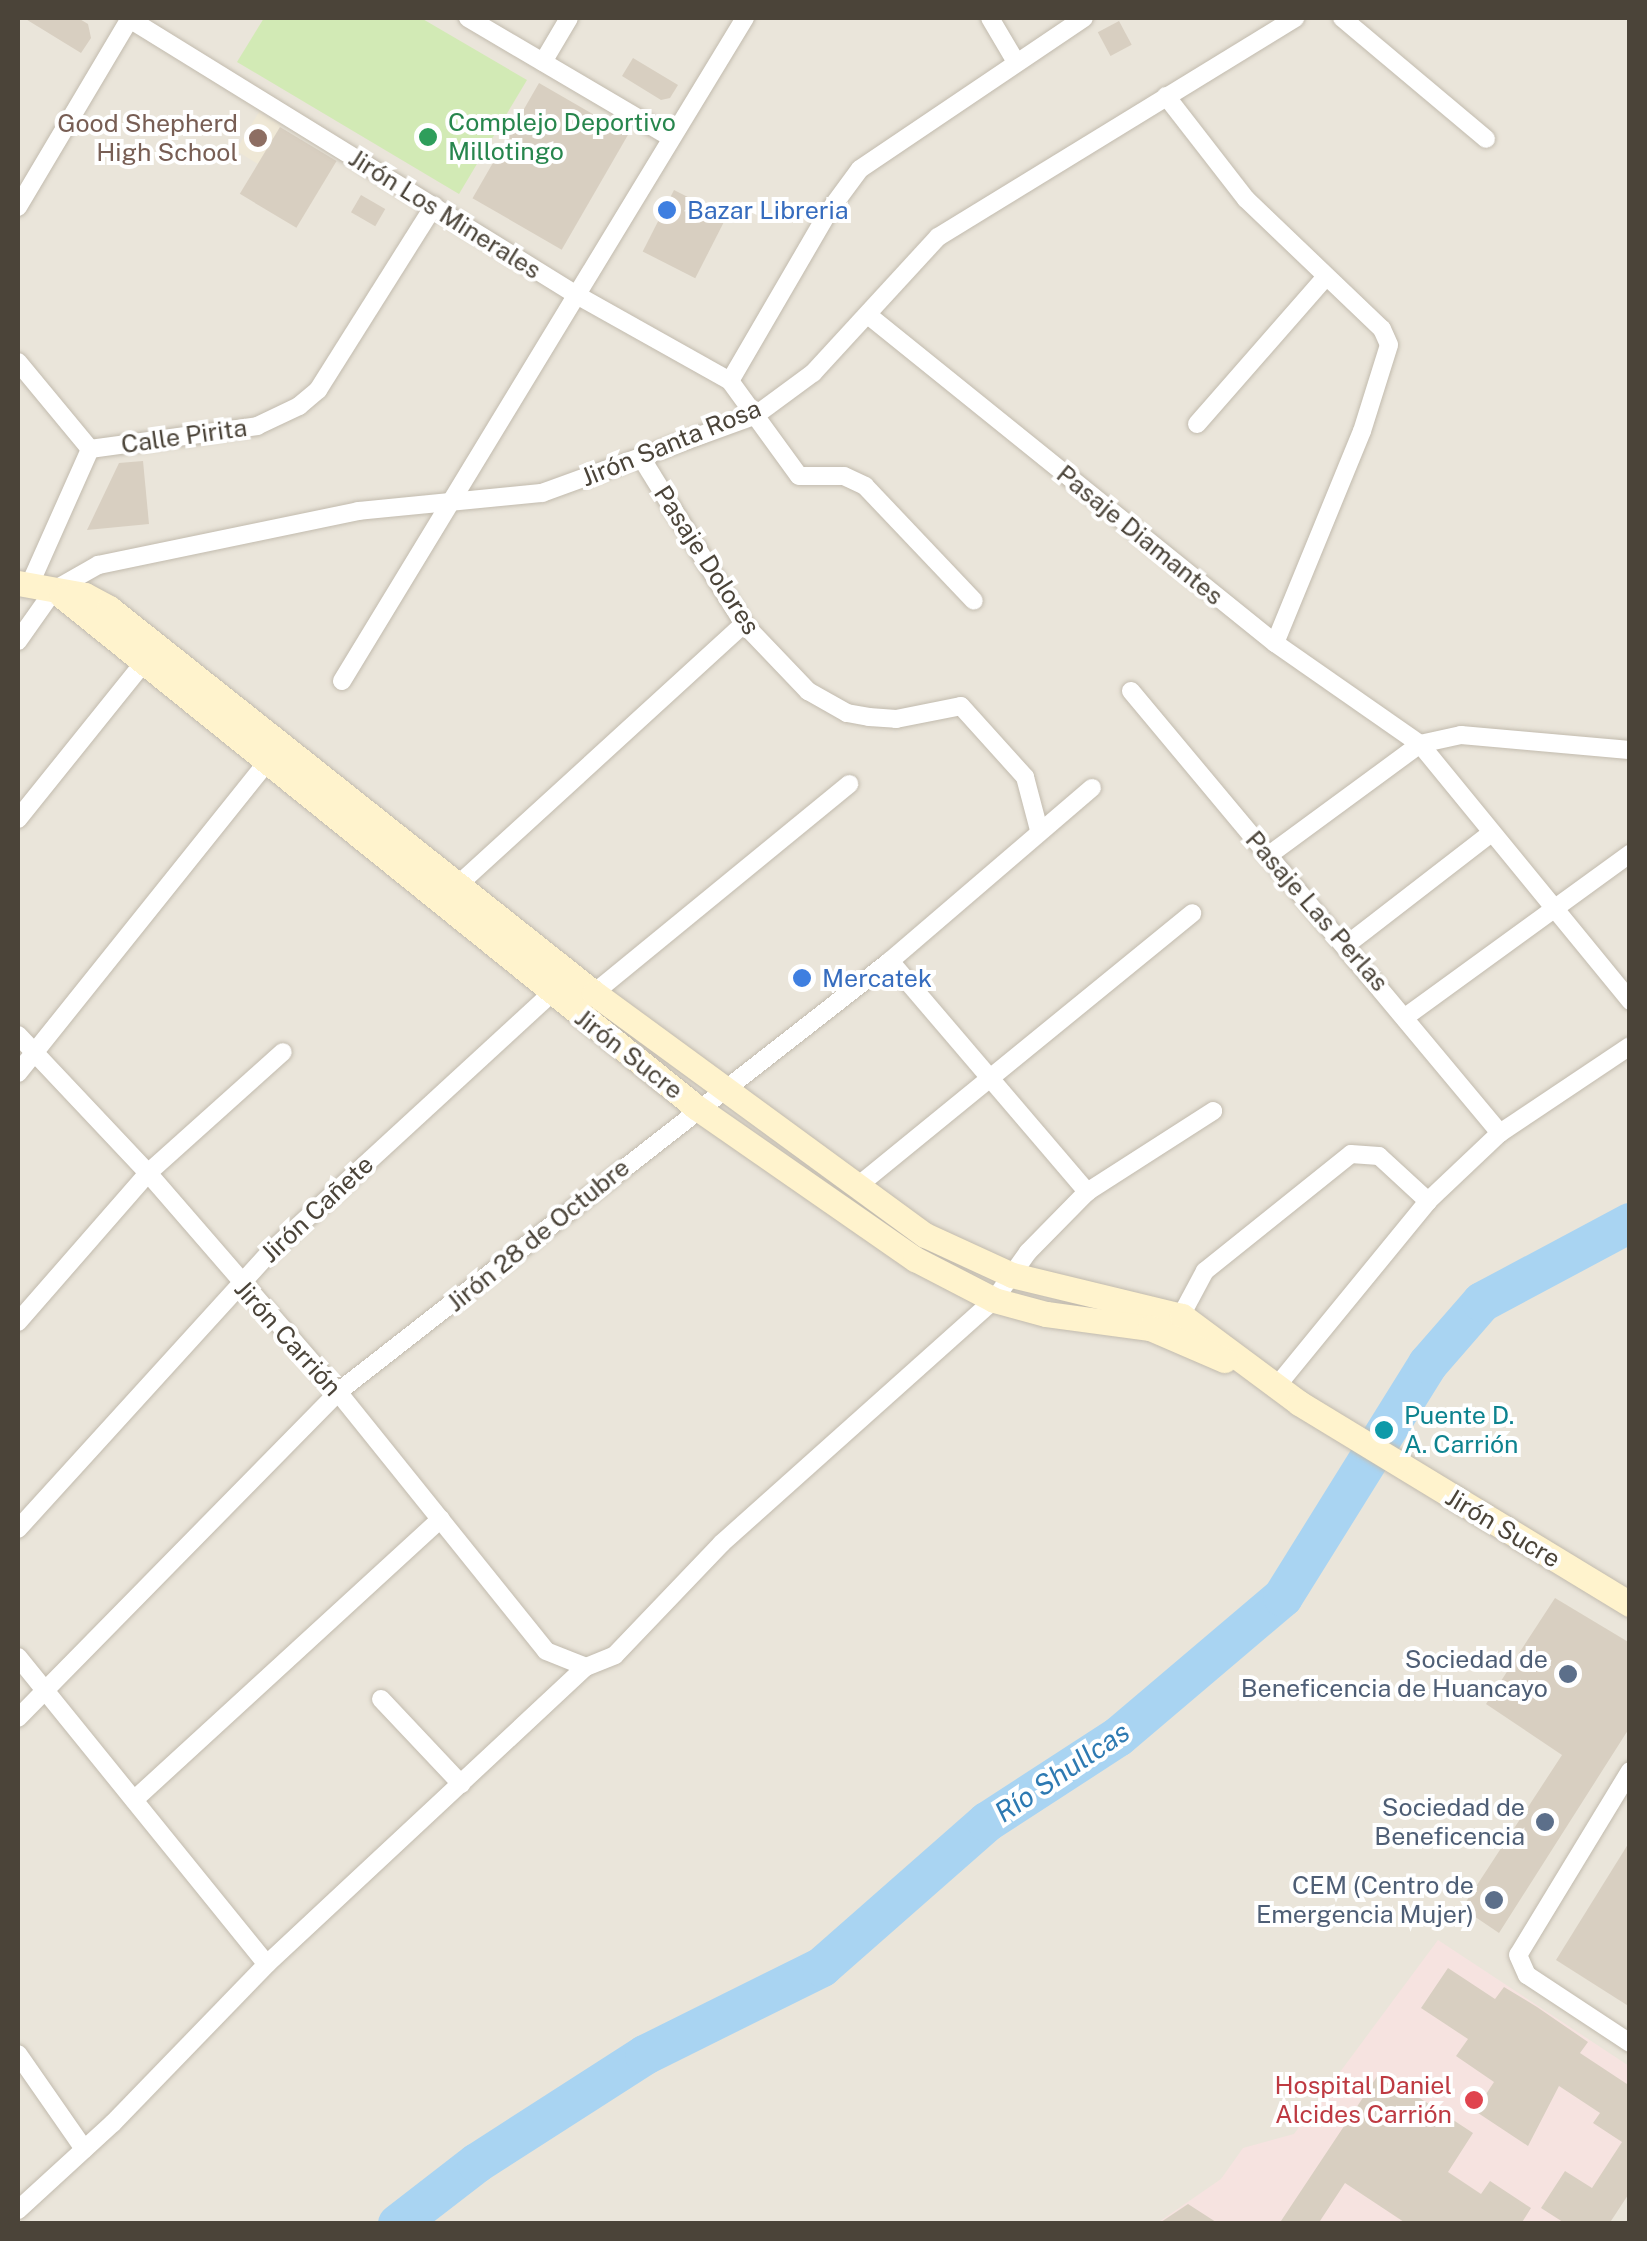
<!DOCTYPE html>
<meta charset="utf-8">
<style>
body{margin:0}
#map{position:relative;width:1647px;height:2241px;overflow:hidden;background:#f6f3ec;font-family:"Public Sans",sans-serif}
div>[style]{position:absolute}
.residential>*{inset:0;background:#eae5da;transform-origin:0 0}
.education>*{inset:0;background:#efe8d6;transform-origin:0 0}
.medical>*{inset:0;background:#f6e3e0}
.green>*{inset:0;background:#d2eab5}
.river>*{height:40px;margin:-20px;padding:0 20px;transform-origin:20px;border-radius:20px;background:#a9d4f2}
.building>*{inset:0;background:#d8cfc1;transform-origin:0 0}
.roads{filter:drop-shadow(0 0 2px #c2bbae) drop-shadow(0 0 2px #c2bbae)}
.street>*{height:18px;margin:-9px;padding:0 9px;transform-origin:9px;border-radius:9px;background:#fff}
.secondary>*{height:25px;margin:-12.5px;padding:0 12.5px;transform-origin:12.5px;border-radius:12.5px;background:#fff3cd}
.dots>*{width:28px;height:28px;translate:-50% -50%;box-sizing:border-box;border:5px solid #fff;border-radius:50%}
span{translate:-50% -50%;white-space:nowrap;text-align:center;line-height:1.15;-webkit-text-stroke:8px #fff;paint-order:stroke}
.leisure-label{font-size:25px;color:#27864d}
.left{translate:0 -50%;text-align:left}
.education-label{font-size:25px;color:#785e54}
.right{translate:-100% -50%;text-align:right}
.shop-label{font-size:25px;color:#366cbe}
.street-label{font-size:25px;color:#4b4439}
.culture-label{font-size:25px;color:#0d838f}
.service-label{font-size:25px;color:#4e5e75}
.health-label{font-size:25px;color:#be3a42}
.water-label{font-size:28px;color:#2e7ab2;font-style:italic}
.frame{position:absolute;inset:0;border:20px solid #4b4439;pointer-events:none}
</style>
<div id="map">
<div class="residential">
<div style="left:18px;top:18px;width:1611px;height:2205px"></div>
</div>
<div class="education">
<div style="left:259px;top:112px;width:26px;height:45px;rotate:31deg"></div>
</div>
<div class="medical">
<div style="clip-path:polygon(1438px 1940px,1629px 2066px,1629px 2192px,1609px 2223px,1156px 2224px,1221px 2179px,1243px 2148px,1294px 2134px)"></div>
</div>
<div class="green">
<div style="clip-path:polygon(264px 18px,421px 18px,527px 80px,459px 194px,237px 62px)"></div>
</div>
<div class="river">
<div style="left:398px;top:2224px;width:100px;rotate:-37.7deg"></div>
<div style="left:477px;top:2163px;width:200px;rotate:-32.7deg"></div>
<div style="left:645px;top:2055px;width:198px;rotate:-26.4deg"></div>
<div style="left:822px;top:1967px;width:220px;rotate:-41.3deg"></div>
<div style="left:987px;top:1822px;width:156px;rotate:-33deg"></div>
<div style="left:1118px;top:1737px;width:216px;rotate:-40.3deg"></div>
<div style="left:1283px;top:1597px;width:274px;rotate:-58.1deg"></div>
<div style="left:1428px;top:1364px;width:82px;rotate:-48.9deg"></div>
<div style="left:1482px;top:1302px;width:168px;rotate:-28.1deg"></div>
</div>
<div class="building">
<div style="clip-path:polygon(24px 18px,78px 18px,88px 24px,91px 38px,81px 53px)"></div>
<div style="left:1119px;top:21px;width:27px;height:24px;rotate:62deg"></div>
<div style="clip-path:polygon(633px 58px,678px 85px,670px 98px,661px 100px,622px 76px)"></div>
<div style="left:539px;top:83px;width:103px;height:133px;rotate:30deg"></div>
<div style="left:280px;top:127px;width:66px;height:78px;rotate:31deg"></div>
<div style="left:674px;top:190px;width:59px;height:69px;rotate:27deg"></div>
<div style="left:361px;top:195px;width:28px;height:20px;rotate:30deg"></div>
<div style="clip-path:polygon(143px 461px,149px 524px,87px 530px,119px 463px)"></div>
<div style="clip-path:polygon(1555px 1598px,1630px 1643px,1630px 1727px,1499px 1933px,1462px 1908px,1562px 1755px,1486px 1704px)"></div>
<div style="clip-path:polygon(1630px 1841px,1630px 2007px,1556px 1960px)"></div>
<div style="clip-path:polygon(1448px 1968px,1495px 1999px,1504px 1987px,1537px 2007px,1588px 2042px,1580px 2053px,1630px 2086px,1630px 2192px,1609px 2224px,1566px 2224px,1541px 2208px,1565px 2171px,1592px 2188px,1622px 2142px,1593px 2123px,1600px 2113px,1559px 2086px,1528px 2146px,1475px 2111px,1494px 2082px,1456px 2056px,1468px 2039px,1421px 2008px)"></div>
<div style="clip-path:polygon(1380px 2072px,1473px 2133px,1448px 2172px,1481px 2194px,1490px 2181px,1531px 2208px,1521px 2224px,1407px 2224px,1345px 2183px,1318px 2224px,1279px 2224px)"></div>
<div style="clip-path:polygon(1188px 2204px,1219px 2224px,1158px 2224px)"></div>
</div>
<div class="roads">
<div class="street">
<div style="left:128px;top:18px;width:525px;rotate:31.69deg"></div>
<div style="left:575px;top:294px;width:178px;rotate:29.3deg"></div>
<div style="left:730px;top:381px;width:117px;rotate:54deg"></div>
<div style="left:799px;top:476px;width:45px"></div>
<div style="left:844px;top:476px;width:23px;rotate:25deg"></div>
<div style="left:865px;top:486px;width:158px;rotate:46.5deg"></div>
<div style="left:468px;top:18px;width:232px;rotate:30.5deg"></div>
<div style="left:990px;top:18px;width:51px;rotate:59.4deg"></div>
<div style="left:1342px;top:18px;width:188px;rotate:40deg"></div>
<div style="left:543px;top:62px;width:51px;rotate:-59.4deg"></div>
<div style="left:1166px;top:96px;width:130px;rotate:52.2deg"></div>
<div style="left:1246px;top:199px;width:188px;rotate:43.7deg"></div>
<div style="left:1382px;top:329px;width:17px;rotate:66deg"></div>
<div style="left:1389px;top:345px;width:90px;rotate:107.4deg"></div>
<div style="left:1362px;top:431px;width:229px;rotate:112.3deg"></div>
<div style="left:18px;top:207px;width:220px;rotate:-59.3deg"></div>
<div style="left:868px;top:315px;width:523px;rotate:38.87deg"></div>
<div style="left:1275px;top:643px;width:177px;rotate:34.9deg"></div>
<div style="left:1420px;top:744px;width:332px;rotate:50.7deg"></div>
<div style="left:18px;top:362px;width:113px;rotate:50.4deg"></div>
<div style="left:730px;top:381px;width:197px;rotate:-59.8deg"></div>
<div style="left:829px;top:211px;width:52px;rotate:-53.6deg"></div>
<div style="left:860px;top:169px;width:270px;rotate:-34deg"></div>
<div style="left:1197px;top:424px;width:194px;rotate:-48.8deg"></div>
<div style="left:642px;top:459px;width:194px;rotate:58.3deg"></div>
<div style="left:744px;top:624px;width:93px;rotate:46.3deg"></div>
<div style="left:808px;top:691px;width:45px;rotate:29.4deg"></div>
<div style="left:847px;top:713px;width:22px;rotate:10deg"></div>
<div style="left:869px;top:717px;width:27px;rotate:4deg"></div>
<div style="left:896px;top:719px;width:66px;rotate:-11.3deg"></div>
<div style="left:961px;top:706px;width:96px;rotate:48deg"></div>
<div style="left:1025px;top:777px;width:55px;rotate:75.2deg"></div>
<div style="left:30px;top:584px;width:148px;rotate:-66deg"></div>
<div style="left:90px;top:449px;width:169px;rotate:-7.8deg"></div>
<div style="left:257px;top:426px;width:47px;rotate:-25.5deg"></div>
<div style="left:299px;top:406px;width:25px;rotate:-40deg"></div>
<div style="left:318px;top:390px;width:218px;rotate:-57.8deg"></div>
<div style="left:18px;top:641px;width:62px;rotate:-54.8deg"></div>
<div style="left:54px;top:590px;width:51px;rotate:-29.6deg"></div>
<div style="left:98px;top:565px;width:266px;rotate:-11.7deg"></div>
<div style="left:358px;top:511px;width:185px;rotate:-5.6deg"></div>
<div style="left:542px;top:493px;width:228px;rotate:-20deg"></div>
<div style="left:756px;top:415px;width:71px;rotate:-36.4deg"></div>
<div style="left:813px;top:373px;width:185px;rotate:-47.4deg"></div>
<div style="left:938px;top:237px;width:419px;rotate:-31.5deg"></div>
<div style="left:342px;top:681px;width:776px;rotate:-58.71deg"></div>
<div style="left:1131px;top:691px;width:576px;rotate:50.14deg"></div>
<div style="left:18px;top:819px;width:198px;rotate:-51.2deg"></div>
<div style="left:1269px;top:855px;width:187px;rotate:-36.3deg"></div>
<div style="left:1420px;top:744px;width:42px;rotate:-12.4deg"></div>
<div style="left:1461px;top:735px;width:170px;rotate:5.1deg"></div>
<div style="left:459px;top:884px;width:386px;rotate:-42.4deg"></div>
<div style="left:1345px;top:946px;width:185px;rotate:-37.7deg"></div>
<div style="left:890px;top:961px;width:304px;rotate:49.5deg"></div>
<div style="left:594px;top:993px;width:330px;rotate:-39.3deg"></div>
<div style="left:1408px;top:1015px;width:274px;rotate:-36deg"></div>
<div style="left:18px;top:1035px;width:190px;rotate:46.7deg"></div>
<div style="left:148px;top:1173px;width:290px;rotate:49.1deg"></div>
<div style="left:338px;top:1392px;width:332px;rotate:51.2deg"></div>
<div style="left:546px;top:1651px;width:43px;rotate:21.8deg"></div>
<div style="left:586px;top:1667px;width:31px;rotate:-22deg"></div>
<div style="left:615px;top:1655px;width:155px;rotate:-46.3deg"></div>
<div style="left:722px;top:1543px;width:365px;rotate:-41.8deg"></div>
<div style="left:994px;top:1300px;width:59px;rotate:-54.7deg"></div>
<div style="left:1028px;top:1252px;width:84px;rotate:-45.5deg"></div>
<div style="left:1087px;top:1192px;width:150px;rotate:-32.7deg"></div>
<div style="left:18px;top:1073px;width:395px;rotate:-51.3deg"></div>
<div style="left:859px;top:1185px;width:430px;rotate:-39.2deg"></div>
<div style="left:18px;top:1322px;width:198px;rotate:-48.9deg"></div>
<div style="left:148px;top:1173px;width:181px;rotate:-41.9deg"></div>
<div style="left:1176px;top:1325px;width:61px;rotate:-61.8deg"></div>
<div style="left:1205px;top:1271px;width:187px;rotate:-38.7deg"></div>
<div style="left:1351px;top:1154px;width:28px;rotate:4deg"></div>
<div style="left:1379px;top:1156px;width:67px;rotate:42.6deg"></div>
<div style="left:1276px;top:1387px;width:240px;rotate:-50.7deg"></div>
<div style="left:1428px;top:1201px;width:99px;rotate:-43.4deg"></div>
<div style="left:1500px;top:1133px;width:156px;rotate:-33.8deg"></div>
<div style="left:18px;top:1529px;width:376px;rotate:-47.7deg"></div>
<div style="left:271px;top:1251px;width:381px;rotate:-42.6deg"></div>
<div style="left:18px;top:1657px;width:395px;rotate:51deg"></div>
<div style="left:267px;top:1964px;width:436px;rotate:-43deg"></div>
<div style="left:381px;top:1699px;width:117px;rotate:46.7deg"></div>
<div style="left:18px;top:1718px;width:457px;rotate:-45.5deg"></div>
<div style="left:338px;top:1392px;width:700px;rotate:-37.98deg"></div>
<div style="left:890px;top:961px;width:266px;rotate:-40.6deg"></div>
<div style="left:1630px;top:1771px;width:215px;rotate:121.3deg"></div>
<div style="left:1518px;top:1955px;width:22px;rotate:66deg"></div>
<div style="left:1527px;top:1975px;width:123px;rotate:33.4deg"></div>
<div style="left:134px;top:1800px;width:416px;rotate:-42.5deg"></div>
<div style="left:18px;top:2054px;width:116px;rotate:55.2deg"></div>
<div style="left:18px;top:2210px;width:129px;rotate:-42.5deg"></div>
<div style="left:113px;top:2123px;width:221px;rotate:-45.9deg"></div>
</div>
<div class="secondary">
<div style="left:18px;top:583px;width:68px;rotate:10.2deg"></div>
<div style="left:85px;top:595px;width:27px;rotate:28deg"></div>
<div style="left:109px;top:608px;width:619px;rotate:38.44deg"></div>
<div style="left:594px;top:993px;width:410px;rotate:36.2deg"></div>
<div style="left:925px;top:1235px;width:96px;rotate:24.7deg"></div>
<div style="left:1012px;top:1275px;width:175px;rotate:13.6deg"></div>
<div style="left:1182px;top:1316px;width:146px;rotate:36.6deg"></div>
<div style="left:1299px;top:1403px;width:387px;rotate:31.3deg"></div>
<div style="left:62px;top:596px;width:814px;rotate:38.87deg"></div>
<div style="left:696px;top:1107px;width:267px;rotate:34.8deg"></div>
<div style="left:915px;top:1259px;width:89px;rotate:27.4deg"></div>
<div style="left:994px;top:1300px;width:54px;rotate:15.1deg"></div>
<div style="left:1046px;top:1314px;width:105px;rotate:7.7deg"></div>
<div style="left:1150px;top:1328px;width:81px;rotate:23.4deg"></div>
</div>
</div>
<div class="dots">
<div style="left:428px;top:137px;background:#2e9e5b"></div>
<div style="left:258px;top:138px;background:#8d6e63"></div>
<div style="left:667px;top:210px;background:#3f7fe0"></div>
<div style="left:802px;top:978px;background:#3f7fe0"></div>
<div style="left:1384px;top:1430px;background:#0f9aa8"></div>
<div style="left:1568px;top:1674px;background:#5c6f8a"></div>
<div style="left:1545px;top:1822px;background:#5c6f8a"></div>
<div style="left:1494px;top:1900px;background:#5c6f8a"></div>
<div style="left:1474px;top:2100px;background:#e0444e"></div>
</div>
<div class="leisure-label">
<span class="left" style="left:448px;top:137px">Complejo Deportivo<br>Millotingo</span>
</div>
<div class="education-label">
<span class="right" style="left:238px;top:138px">Good Shepherd<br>High School</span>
</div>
<div class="shop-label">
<span class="left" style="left:687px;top:210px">Bazar Libreria</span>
<span class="left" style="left:822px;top:978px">Mercatek</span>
</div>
<div class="street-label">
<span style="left:445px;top:214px;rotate:32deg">Jirón Los Minerales</span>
<span style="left:184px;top:436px;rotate:-8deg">Calle Pirita</span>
<span style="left:671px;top:443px;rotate:-22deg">Jirón Santa Rosa</span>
<span style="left:1140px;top:535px;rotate:39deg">Pasaje Diamantes</span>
<span style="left:707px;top:560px;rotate:57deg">Pasaje Dolores</span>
<span style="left:1317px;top:911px;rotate:49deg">Pasaje Las Perlas</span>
<span style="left:629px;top:1054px;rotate:38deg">Jirón Sucre</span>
<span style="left:317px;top:1209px;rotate:-43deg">Jirón Cañete</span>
<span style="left:538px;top:1235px;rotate:-39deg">Jirón 28 de Octubre</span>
<span style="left:288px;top:1338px;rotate:48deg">Jirón Carrión</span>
<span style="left:1503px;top:1528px;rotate:31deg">Jirón Sucre</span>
</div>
<div class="culture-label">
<span class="left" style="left:1404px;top:1430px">Puente D.<br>A. Carrión</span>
</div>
<div class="service-label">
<span class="right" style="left:1548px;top:1674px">Sociedad de<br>Beneficencia de Huancayo</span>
<span class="right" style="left:1525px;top:1822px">Sociedad de<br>Beneficencia</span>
<span class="right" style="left:1474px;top:1900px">CEM (Centro de<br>Emergencia Mujer)</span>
</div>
<div class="health-label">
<span class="right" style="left:1452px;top:2100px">Hospital Daniel<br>Alcides Carrión</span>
</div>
<div class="water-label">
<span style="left:1062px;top:1772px;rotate:-34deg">Río Shullcas</span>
</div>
<div class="frame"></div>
</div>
